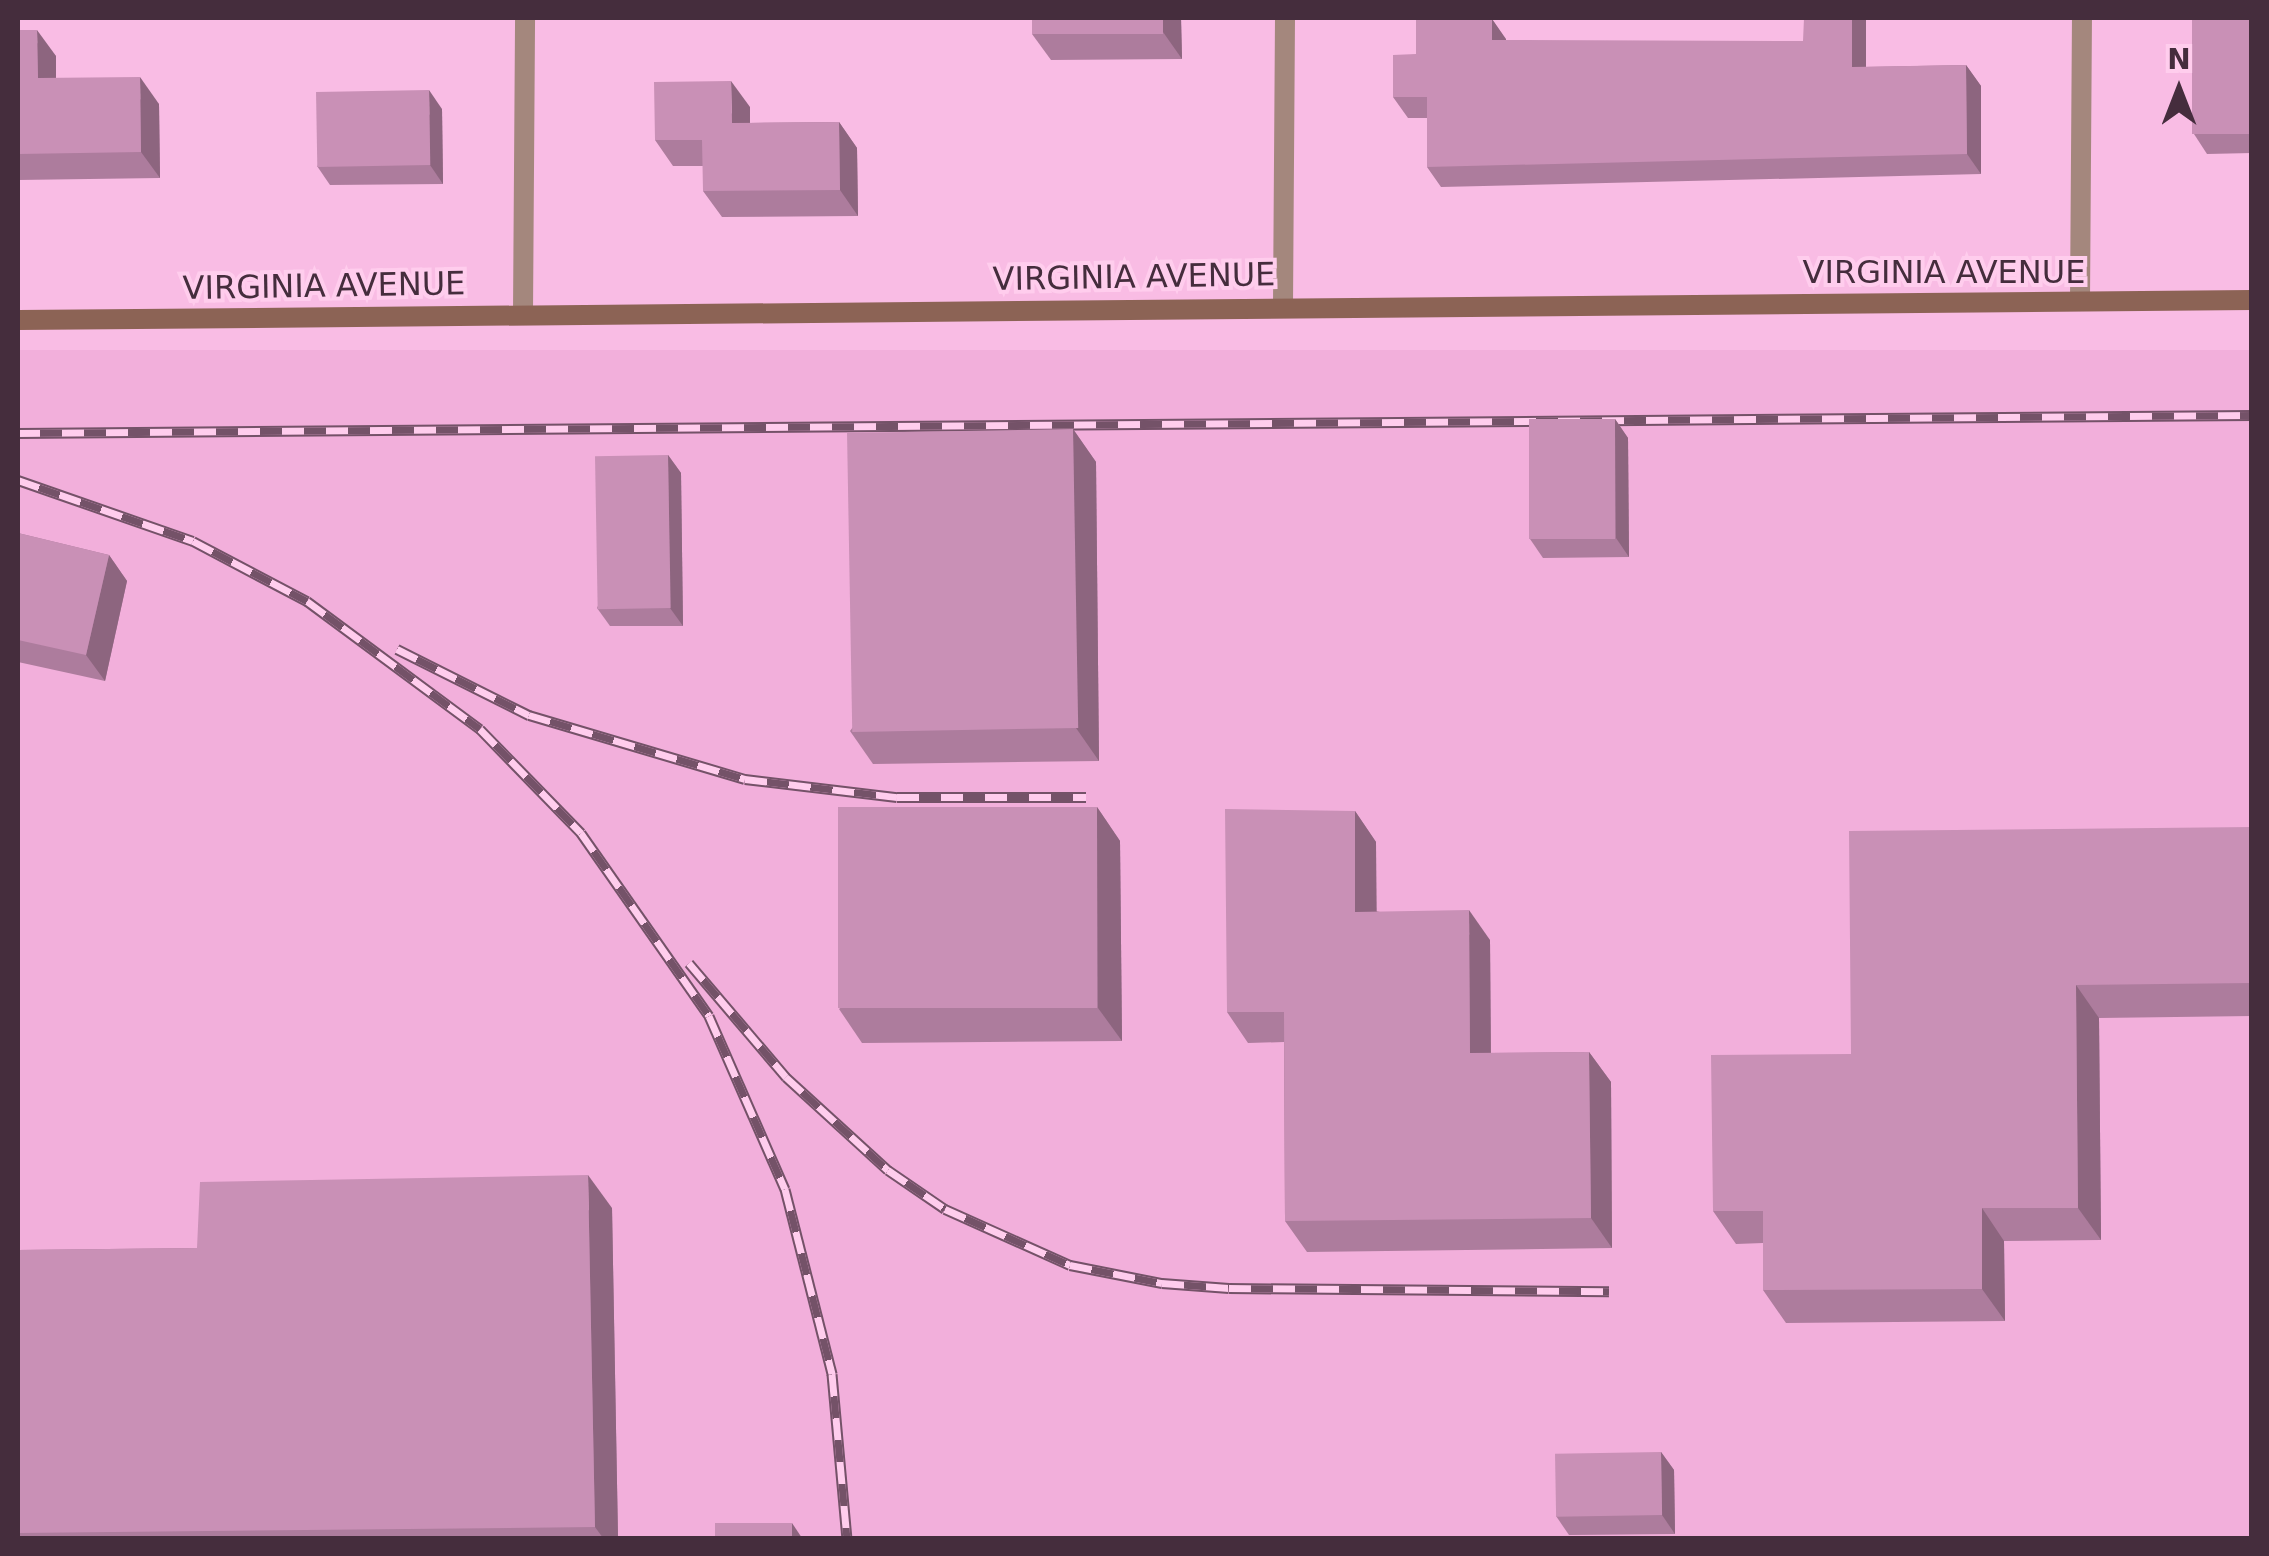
<!DOCTYPE html>
<style>
body{margin:0}
#map{position:relative;width:2269px;height:1556px;overflow:hidden;background:#f9bce4;font-family:"DejaVu Sans",sans-serif}
div>[style]{position:absolute}
.built>*{inset:0;background:#f2afdb;transform-origin:0 0}
.street>*{height:20px;margin:-10px;padding:0 10px;transform-origin:10px;border-radius:10px;background:#a4877d}
.secondary>*{height:20px;margin:-10px;padding:0 10px;transform-origin:10px;border-radius:10px;background:#8c6355}
.rail>*{height:11px;margin-top:-5.5px;transform-origin:0;background:repeating-linear-gradient(90deg,#ffcded 0 22px,#745268 0 44px);box-sizing:border-box;border-block:2px solid #745268}
.wall>*{inset:0;background:#ad7c9d}
.shaded-wall>*{inset:0;background:#8d657f}
.building>*{inset:0;background:#c990b6;transform-origin:0 0}
span{translate:-50% -50%;white-space:nowrap;text-align:center;line-height:1.15;-webkit-text-stroke:8px #ffcded;paint-order:stroke}
.street-label{font-size:32px;color:#452d3d}
.frame{position:absolute;inset:0;border:20px solid #452d3d;pointer-events:none}
.north{position:absolute;left:2129px;top:40px;width:100px;height:100px;-webkit-text-stroke:8px #ffcded;paint-order:stroke;rotate:0deg;font-size:28px;font-weight:700;line-height:40px;text-align:center;color:#452d3d}
.north::after{content:'';display:block;margin:auto;width:35px;height:45px;background:#452d3d;clip-path:polygon(50% 0,100% 100%,50% 72%,0 100%)}
</style>
<div id="map">
<div class="built">
<div style="left:2251px;top:350px;width:1188px;height:2233px;rotate:90deg"></div>
</div>
<div class="street">
<div style="left:2080px;top:301px;width:283px;rotate:-89.6deg"></div>
<div style="left:1283px;top:305px;width:287px;rotate:-89.6deg"></div>
<div style="left:523px;top:313px;width:295px;rotate:-89.6deg"></div>
</div>
<div class="secondary">
<div style="left:18px;top:320px;width:2234px;rotate:-0.51deg"></div>
</div>
<div class="rail">
<div style="left:18px;top:433px;width:2234px;rotate:-0.46deg"></div>
<div style="left:18px;top:480px;width:185px;rotate:19.2deg"></div>
<div style="left:193px;top:541px;width:129px;rotate:27.8deg"></div>
<div style="left:307px;top:601px;width:215px;rotate:36.5deg"></div>
<div style="left:480px;top:729px;width:145px;rotate:45.8deg"></div>
<div style="left:581px;top:833px;width:223px;rotate:55deg"></div>
<div style="left:709px;top:1016px;width:189px;rotate:66.3deg"></div>
<div style="left:785px;top:1189px;width:191px;rotate:75.7deg"></div>
<div style="left:832px;top:1374px;width:165px;rotate:84.8deg"></div>
<div style="left:397px;top:649px;width:148px;rotate:26.6deg"></div>
<div style="left:529px;top:715px;width:225px;rotate:16.5deg"></div>
<div style="left:745px;top:779px;width:153px;rotate:6.8deg"></div>
<div style="left:897px;top:797px;width:189px"></div>
<div style="left:689px;top:963px;width:150px;rotate:49.6deg"></div>
<div style="left:786px;top:1077px;width:138px;rotate:42.4deg"></div>
<div style="left:888px;top:1170px;width:69px;rotate:34.4deg"></div>
<div style="left:945px;top:1209px;width:137px;rotate:24.1deg"></div>
<div style="left:1070px;top:1265px;width:94px;rotate:11.1deg"></div>
<div style="left:1162px;top:1283px;width:67px;rotate:4.3deg"></div>
<div style="left:1229px;top:1288px;width:380px;rotate:0.5deg"></div>
</div>
<div class="wall">
<div style="clip-path:polygon(1032px 18px,1181px 18px,1182px 59px,1051px 60px,1032px 34px)"></div>
<div style="clip-path:polygon(2252px 18px,2252px 153px,2207px 154px,2194px 134px)"></div>
<div style="clip-path:polygon(1489px 19px,1492px 19px,1506px 40px,1866px 67px,1966px 65px,1981px 86px,1981px 174px,1441px 187px,1427px 167px,1427px 118px,1408px 118px,1393px 97px,1416px 54px)"></div>
<div style="clip-path:polygon(18px 30px,56px 56px,56px 78px,159px 104px,160px 178px,18px 180px)"></div>
<div style="clip-path:polygon(750px 107px,750px 123px,839px 122px,857px 148px,858px 216px,722px 217px,703px 191px,703px 166px,673px 166px,655px 140px)"></div>
<div style="clip-path:polygon(442px 109px,443px 184px,330px 185px,317px 166px)"></div>
<div style="clip-path:polygon(1615px 419px,1628px 438px,1629px 557px,1543px 558px,1530px 539px)"></div>
<div style="clip-path:polygon(1073px 429px,1096px 462px,1099px 761px,873px 764px,850px 731px)"></div>
<div style="clip-path:polygon(668px 455px,681px 473px,683px 626px,610px 626px,597px 608px)"></div>
<div style="clip-path:polygon(18px 533px,109px 555px,127px 581px,105px 681px,18px 662px)"></div>
<div style="clip-path:polygon(1097px 807px,1120px 841px,1122px 1041px,862px 1043px,839px 1009px)"></div>
<div style="clip-path:polygon(1355px 811px,1376px 842px,1376px 911px,1490px 940px,1491px 1053px,1589px 1052px,1611px 1082px,1612px 1248px,1307px 1252px,1285px 1221px,1284px 1042px,1248px 1043px,1227px 1012px)"></div>
<div style="clip-path:polygon(2252px 827px,2252px 1016px,2099px 1018px,2101px 1240px,2004px 1241px,2005px 1321px,1786px 1323px,1763px 1290px,1763px 1243px,1736px 1244px,1713px 1211px,1851px 1054px)"></div>
<div style="clip-path:polygon(612px 1208px,618px 1538px,18px 1538px,18px 1250px,197px 1248px)"></div>
<div style="clip-path:polygon(1661px 1452px,1674px 1470px,1675px 1534px,1569px 1535px,1556px 1516px)"></div>
</div>
<div class="shaded-wall">
<div style="clip-path:polygon(1163px 18px,1181px 18px,1182px 59px,1163px 32px)"></div>
<div style="clip-path:polygon(1852px 18px,1866px 18px,1866px 87px,1852px 67px)"></div>
<div style="clip-path:polygon(1492px 19px,1506px 39px,1506px 61px,1492px 40px)"></div>
<div style="clip-path:polygon(37px 30px,56px 56px,56px 104px,38px 78px)"></div>
<div style="clip-path:polygon(1966px 65px,1981px 86px,1981px 174px,1967px 154px)"></div>
<div style="clip-path:polygon(140px 77px,159px 104px,160px 178px,141px 152px)"></div>
<div style="clip-path:polygon(731px 81px,750px 107px,750px 149px,732px 123px)"></div>
<div style="clip-path:polygon(429px 90px,442px 109px,443px 184px,430px 165px)"></div>
<div style="clip-path:polygon(839px 122px,857px 148px,858px 216px,840px 190px)"></div>
<div style="clip-path:polygon(1615px 419px,1628px 438px,1629px 557px,1616px 538px)"></div>
<div style="clip-path:polygon(1073px 429px,1096px 462px,1099px 761px,1076px 728px)"></div>
<div style="clip-path:polygon(668px 455px,681px 473px,683px 626px,670px 608px)"></div>
<div style="clip-path:polygon(109px 555px,127px 581px,105px 681px,86px 655px)"></div>
<div style="clip-path:polygon(1097px 807px,1120px 841px,1122px 1041px,1098px 1008px)"></div>
<div style="clip-path:polygon(1355px 811px,1376px 842px,1377px 942px,1355px 912px)"></div>
<div style="clip-path:polygon(1469px 910px,1490px 940px,1491px 1083px,1470px 1053px)"></div>
<div style="clip-path:polygon(2076px 985px,2099px 1018px,2101px 1240px,2078px 1208px)"></div>
<div style="clip-path:polygon(1589px 1052px,1611px 1082px,1612px 1248px,1591px 1218px)"></div>
<div style="clip-path:polygon(588px 1175px,612px 1208px,618px 1538px,603px 1538px,595px 1527px)"></div>
<div style="clip-path:polygon(1982px 1208px,2004px 1241px,2005px 1321px,1982px 1289px)"></div>
<div style="clip-path:polygon(1661px 1452px,1674px 1470px,1675px 1534px,1662px 1515px)"></div>
<div style="clip-path:polygon(792px 1523px,802px 1538px,792px 1538px)"></div>
</div>
<div class="building">
<div style="left:1032px;top:18px;width:131px;height:16px"></div>
<div style="clip-path:polygon(1416px 18px,1492px 19px,1492px 40px,1803px 41px,1804px 18px,1852px 18px,1852px 67px,1966px 65px,1967px 154px,1427px 167px,1427px 97px,1393px 97px,1393px 55px,1416px 54px)"></div>
<div style="left:2192px;top:18px;width:60px;height:116px"></div>
<div style="clip-path:polygon(18px 30px,37px 30px,38px 78px,140px 77px,141px 152px,18px 154px)"></div>
<div style="clip-path:polygon(731px 81px,732px 123px,839px 122px,840px 190px,703px 191px,702px 140px,655px 140px,654px 82px)"></div>
<div style="left:429px;top:90px;width:75px;height:113px;rotate:89deg"></div>
<div style="left:1529px;top:419px;width:86px;height:120px"></div>
<div style="left:1073px;top:429px;width:299px;height:226px;rotate:89deg"></div>
<div style="left:668px;top:455px;width:153px;height:73px;rotate:89deg"></div>
<div style="clip-path:polygon(18px 533px,109px 555px,86px 655px,18px 640px)"></div>
<div style="left:1097px;top:807px;width:201px;height:259px;rotate:90deg"></div>
<div style="clip-path:polygon(1225px 809px,1355px 811px,1355px 912px,1469px 910px,1470px 1053px,1589px 1052px,1591px 1218px,1285px 1221px,1284px 1012px,1227px 1012px)"></div>
<div style="clip-path:polygon(2252px 827px,2252px 983px,2076px 985px,2078px 1208px,1982px 1208px,1982px 1289px,1763px 1290px,1763px 1211px,1713px 1211px,1711px 1055px,1851px 1054px,1849px 831px)"></div>
<div style="clip-path:polygon(588px 1175px,595px 1527px,18px 1533px,18px 1250px,197px 1248px,200px 1182px)"></div>
<div style="left:1661px;top:1452px;width:63px;height:106px;rotate:89deg"></div>
<div style="left:792px;top:1523px;width:15px;height:77px;rotate:90deg"></div>
</div>
<div class="street-label">
<span style="left:1944px;top:272px">VIRGINIA AVENUE</span>
<span style="left:1134px;top:277px;rotate:-1deg">VIRGINIA AVENUE</span>
<span style="left:324px;top:286px;rotate:-1deg">VIRGINIA AVENUE</span>
</div>
<div class="frame"></div>
<div class="north">N</div>
</div>
